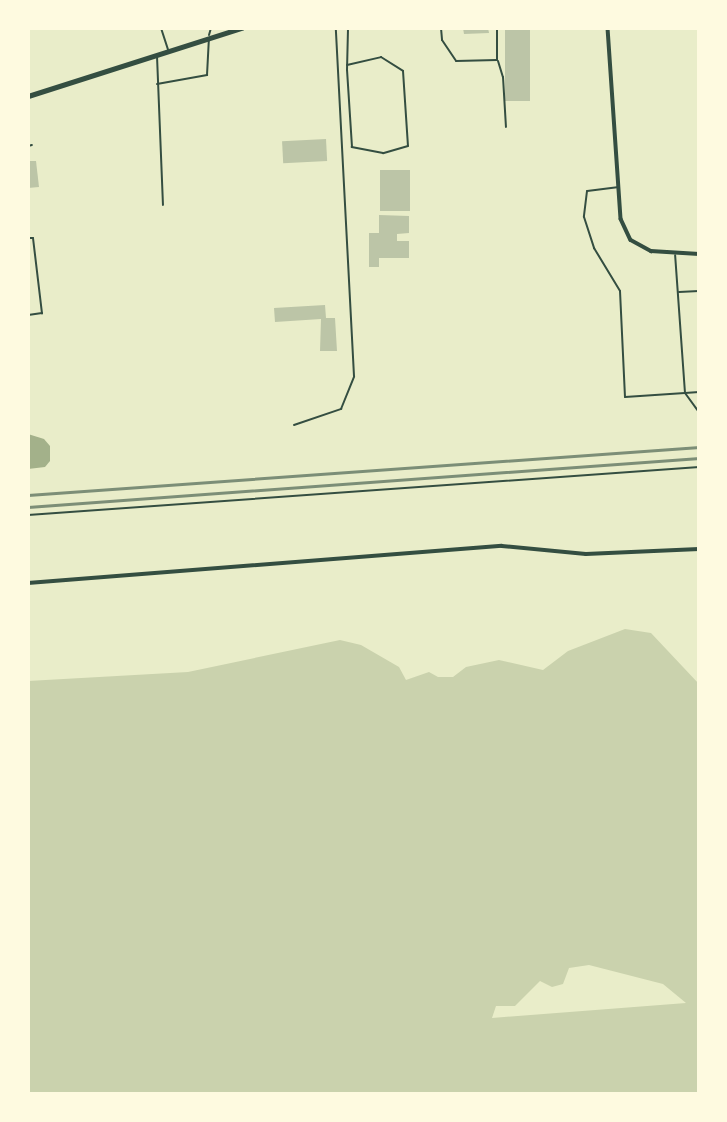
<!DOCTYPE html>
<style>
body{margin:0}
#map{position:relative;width:727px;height:1122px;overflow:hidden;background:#e9edc9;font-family:"Titillium Web",sans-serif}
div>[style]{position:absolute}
.green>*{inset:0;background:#cad2ad}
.water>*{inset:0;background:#a3b18a}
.building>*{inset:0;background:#bcc5a7;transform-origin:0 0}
.service>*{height:2px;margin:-1px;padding:0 1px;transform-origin:1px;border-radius:1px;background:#344e41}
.minor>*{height:3.5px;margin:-1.75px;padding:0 1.75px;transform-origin:1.75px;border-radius:1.75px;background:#344e41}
.secondary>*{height:5px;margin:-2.5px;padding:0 2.5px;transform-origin:2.5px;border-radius:2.5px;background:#344e41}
.rail>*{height:2.5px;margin:-1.25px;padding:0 1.25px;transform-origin:1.25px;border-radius:1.25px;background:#7c8e77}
span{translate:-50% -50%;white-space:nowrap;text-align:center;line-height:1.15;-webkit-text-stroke:5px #fefae0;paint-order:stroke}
.frame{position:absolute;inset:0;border:30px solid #fefae0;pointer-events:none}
</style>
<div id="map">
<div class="green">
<div style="clip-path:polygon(evenodd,625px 629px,651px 633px,699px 684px,699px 1094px,28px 1094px,28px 681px,188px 672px,340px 640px,361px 645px,399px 667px,406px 680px,429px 672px,438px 677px,453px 677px,466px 667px,499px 660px,543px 670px,568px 651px,625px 629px,589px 965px,663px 984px,686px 1003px,492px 1018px,496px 1006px,515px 1006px,540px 981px,552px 987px,563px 984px,569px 968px,589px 965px)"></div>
</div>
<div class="water">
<div style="clip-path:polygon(28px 434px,44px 439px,50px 446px,50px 461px,45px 467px,28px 469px)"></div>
</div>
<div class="building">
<div style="clip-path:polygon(463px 28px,488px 28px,489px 33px,464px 34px)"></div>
<div style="left:505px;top:28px;width:25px;height:73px"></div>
<div style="left:326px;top:139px;width:22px;height:44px;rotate:87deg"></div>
<div style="clip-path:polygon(28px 161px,36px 161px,39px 187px,28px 188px)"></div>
<div style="left:380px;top:170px;width:30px;height:41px"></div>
<div style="clip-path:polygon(379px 215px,409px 216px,409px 233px,397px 234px,397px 241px,409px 241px,409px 258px,379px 258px,379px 267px,369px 267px,369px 233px,379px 233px)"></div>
<div style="clip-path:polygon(325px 305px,326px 318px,335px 318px,337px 351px,320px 351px,321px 319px,275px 322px,274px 308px)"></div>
</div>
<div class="service">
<div style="left:161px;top:28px;width:23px;rotate:72deg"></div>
<div style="left:441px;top:28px;width:12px;rotate:85deg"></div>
<div style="left:442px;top:40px;width:25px;rotate:56deg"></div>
<div style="left:456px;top:61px;width:41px;rotate:-1.4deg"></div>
<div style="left:497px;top:60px;width:32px;rotate:-90deg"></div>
<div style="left:209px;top:35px;width:7px;rotate:-74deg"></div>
<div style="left:157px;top:56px;width:149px;rotate:87.7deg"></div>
<div style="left:498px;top:61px;width:17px;rotate:73deg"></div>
<div style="left:503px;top:77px;width:50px;rotate:86.6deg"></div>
<div style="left:347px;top:65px;width:35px;rotate:-13deg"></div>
<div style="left:381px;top:57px;width:26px;rotate:32deg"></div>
<div style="left:403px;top:71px;width:75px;rotate:86.2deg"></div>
<div style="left:408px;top:146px;width:26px;rotate:164deg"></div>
<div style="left:383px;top:153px;width:32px;rotate:-169deg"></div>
<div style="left:352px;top:147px;width:77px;rotate:-93.7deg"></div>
<div style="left:347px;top:70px;width:42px;rotate:-88.6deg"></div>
<div style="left:157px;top:84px;width:51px;rotate:-10.2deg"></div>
<div style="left:207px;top:75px;width:34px;rotate:-87deg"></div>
<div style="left:28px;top:146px;width:4px;rotate:-14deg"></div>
<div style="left:619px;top:187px;width:32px;rotate:173deg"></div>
<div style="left:587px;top:191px;width:26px;rotate:97deg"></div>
<div style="left:584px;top:217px;width:33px;rotate:72deg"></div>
<div style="left:594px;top:248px;width:50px;rotate:58.8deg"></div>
<div style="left:620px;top:291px;width:106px;rotate:87.3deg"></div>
<div style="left:625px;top:397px;width:60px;rotate:-3.8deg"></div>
<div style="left:685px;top:393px;width:138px;rotate:-94.1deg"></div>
<div style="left:28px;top:238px;width:5px"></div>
<div style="left:33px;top:238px;width:76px;rotate:83.2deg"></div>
<div style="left:42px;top:313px;width:14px;rotate:172deg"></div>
<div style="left:679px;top:292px;width:20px;rotate:-3deg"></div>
<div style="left:699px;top:392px;width:14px;rotate:176deg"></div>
<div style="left:685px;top:393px;width:24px;rotate:54deg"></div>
<div style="left:294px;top:425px;width:50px;rotate:-18.8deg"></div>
<div style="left:341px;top:409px;width:35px;rotate:-68deg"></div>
<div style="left:354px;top:376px;width:348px;rotate:-93deg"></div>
<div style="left:28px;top:515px;width:673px;rotate:-4.09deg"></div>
</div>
<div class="minor">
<div style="left:608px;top:28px;width:191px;rotate:86.1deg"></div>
<div style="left:621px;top:219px;width:23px;rotate:65deg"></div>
<div style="left:631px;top:240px;width:23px;rotate:29deg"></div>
<div style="left:651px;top:251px;width:48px;rotate:3.6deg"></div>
<div style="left:28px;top:583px;width:475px;rotate:-4.5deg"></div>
<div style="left:502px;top:546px;width:84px;rotate:5.4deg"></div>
<div style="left:586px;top:554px;width:113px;rotate:-2.5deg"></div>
</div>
<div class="secondary">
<div style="left:28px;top:96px;width:224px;rotate:-17.7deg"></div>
</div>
<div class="rail">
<div style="left:28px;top:495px;width:673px;rotate:-4.09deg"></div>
<div style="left:28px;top:507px;width:673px;rotate:-4.18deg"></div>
</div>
<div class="frame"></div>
</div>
